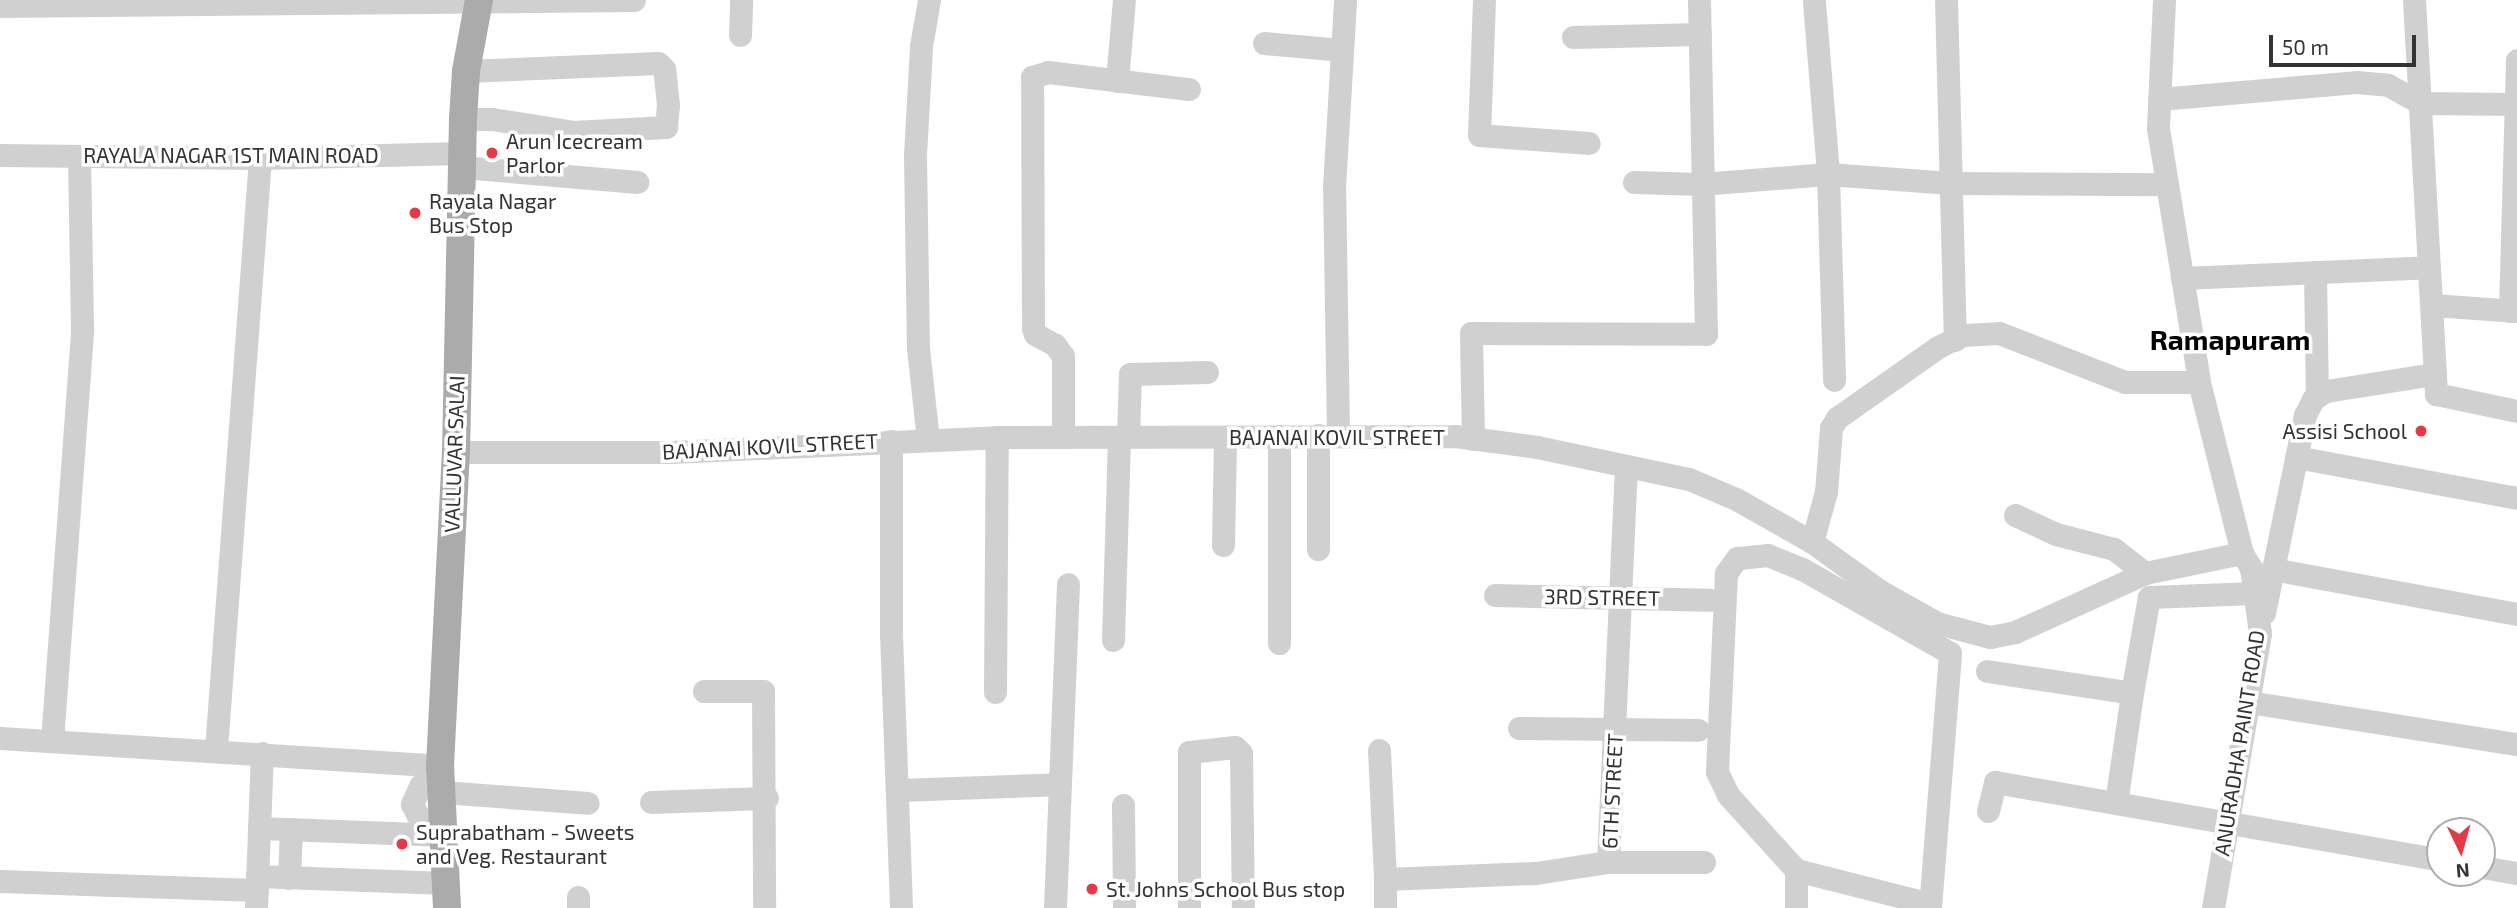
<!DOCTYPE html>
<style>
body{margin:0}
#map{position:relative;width:2517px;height:908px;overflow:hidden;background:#fff;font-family:"Exo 2",sans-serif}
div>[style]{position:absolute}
.minor>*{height:23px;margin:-11.5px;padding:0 11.5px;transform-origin:11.5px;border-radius:11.5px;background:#d0d0d0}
.major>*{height:28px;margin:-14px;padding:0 14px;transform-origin:14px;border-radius:14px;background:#ababab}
.dots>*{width:19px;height:19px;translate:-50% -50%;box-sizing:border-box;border:4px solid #fff;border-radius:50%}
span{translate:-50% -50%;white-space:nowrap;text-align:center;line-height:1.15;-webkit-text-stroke:7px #fff;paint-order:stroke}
.poi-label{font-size:21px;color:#333}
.left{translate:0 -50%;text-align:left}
.right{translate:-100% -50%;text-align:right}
.street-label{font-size:21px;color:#333}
.district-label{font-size:28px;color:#000;font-weight:700}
.north{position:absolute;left:2426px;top:817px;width:70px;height:70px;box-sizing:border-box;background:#fff;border:2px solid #adadad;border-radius:50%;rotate:175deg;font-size:19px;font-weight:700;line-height:28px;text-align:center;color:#333}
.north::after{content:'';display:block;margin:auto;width:24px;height:32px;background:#e63946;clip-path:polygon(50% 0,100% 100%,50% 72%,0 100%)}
.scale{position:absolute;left:2269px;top:35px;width:147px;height:32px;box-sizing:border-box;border:4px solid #333;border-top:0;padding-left:9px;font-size:21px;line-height:24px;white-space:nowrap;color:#333;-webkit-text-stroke:5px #fff;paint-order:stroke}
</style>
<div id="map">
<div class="minor">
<div style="left:1484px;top:0;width:135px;rotate:92.1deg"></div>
<div style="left:1479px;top:135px;width:110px;rotate:4.2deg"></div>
<div style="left:1946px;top:0;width:340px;rotate:88.5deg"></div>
<div style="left:2164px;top:0;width:128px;rotate:92.7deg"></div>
<div style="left:2158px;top:128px;width:257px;rotate:80.8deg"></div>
<div style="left:2199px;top:382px;width:176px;rotate:75.9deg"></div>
<div style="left:2242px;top:553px;width:17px;rotate:59deg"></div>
<div style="left:2251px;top:568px;width:66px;rotate:82.1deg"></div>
<div style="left:2260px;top:633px;width:279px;rotate:99.7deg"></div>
<div style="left:2414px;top:0;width:395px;rotate:86.8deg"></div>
<div style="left:2436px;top:394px;width:83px;rotate:11.9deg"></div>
<div style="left:1814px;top:2px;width:173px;rotate:85.3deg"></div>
<div style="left:1828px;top:174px;width:206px;rotate:88.3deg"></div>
<div style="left:0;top:6px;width:634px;rotate:-0.54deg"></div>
<div style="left:740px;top:35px;width:35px;rotate:-88deg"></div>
<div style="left:1573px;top:37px;width:127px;rotate:-1.4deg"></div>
<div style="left:1264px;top:43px;width:78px;rotate:5.1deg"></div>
<div style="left:1117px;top:81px;width:81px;rotate:-85.1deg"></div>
<div style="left:2159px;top:99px;width:198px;rotate:-4.9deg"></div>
<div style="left:2356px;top:82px;width:32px;rotate:5deg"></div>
<div style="left:2388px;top:85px;width:37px;rotate:29deg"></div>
<div style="left:2420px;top:103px;width:97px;rotate:0.6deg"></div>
<div style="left:463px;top:119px;width:29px"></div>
<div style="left:492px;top:119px;width:82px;rotate:9.1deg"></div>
<div style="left:573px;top:132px;width:93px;rotate:-3.1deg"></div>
<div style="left:666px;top:127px;width:22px;rotate:-85deg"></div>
<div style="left:668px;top:105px;width:36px;rotate:-96deg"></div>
<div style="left:664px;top:69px;width:8px;rotate:-135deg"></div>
<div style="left:658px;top:63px;width:192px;rotate:177.6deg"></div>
<div style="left:0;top:155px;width:260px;rotate:0.7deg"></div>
<div style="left:260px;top:158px;width:203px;rotate:-1.4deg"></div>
<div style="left:462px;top:167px;width:176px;rotate:4.9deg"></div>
<div style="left:1634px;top:182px;width:67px;rotate:1.7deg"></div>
<div style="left:1701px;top:184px;width:127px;rotate:-4.5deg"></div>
<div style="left:1828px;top:174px;width:123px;rotate:4.2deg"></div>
<div style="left:1951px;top:183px;width:216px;rotate:0.3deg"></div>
<div style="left:2315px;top:272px;width:122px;rotate:89.1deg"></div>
<div style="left:2182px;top:278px;width:247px;rotate:-2.5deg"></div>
<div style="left:2433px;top:305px;width:84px;rotate:4.1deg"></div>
<div style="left:2510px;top:311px;width:251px;rotate:-88.4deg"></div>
<div style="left:1338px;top:434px;width:247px;rotate:-90.9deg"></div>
<div style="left:1334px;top:187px;width:187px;rotate:-86.6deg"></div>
<div style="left:1063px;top:436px;width:80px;rotate:-90deg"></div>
<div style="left:1063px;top:356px;width:14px;rotate:-126deg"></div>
<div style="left:1055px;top:345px;width:23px;rotate:-151deg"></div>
<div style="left:1035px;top:334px;width:6px;rotate:-108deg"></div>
<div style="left:1033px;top:328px;width:251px;rotate:-90.2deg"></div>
<div style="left:1032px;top:77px;width:17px;rotate:-17deg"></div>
<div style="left:1048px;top:72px;width:142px;rotate:6.9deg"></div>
<div style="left:1279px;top:436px;width:207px;rotate:90deg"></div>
<div style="left:1128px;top:437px;width:63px;rotate:-88.2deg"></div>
<div style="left:1130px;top:374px;width:77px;rotate:-1.5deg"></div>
<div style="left:1473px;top:439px;width:106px;rotate:-91.1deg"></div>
<div style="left:1471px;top:333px;width:235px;rotate:0.2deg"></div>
<div style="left:1706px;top:334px;width:334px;rotate:-91.2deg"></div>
<div style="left:928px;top:440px;width:93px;rotate:-96.2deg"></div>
<div style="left:918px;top:348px;width:193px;rotate:-90.9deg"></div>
<div style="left:915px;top:155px;width:109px;rotate:-86.8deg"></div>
<div style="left:921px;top:46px;width:47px;rotate:-80.1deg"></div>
<div style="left:891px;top:441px;width:193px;rotate:90deg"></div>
<div style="left:891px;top:634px;width:274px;rotate:87.9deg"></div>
<div style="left:456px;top:452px;width:215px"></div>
<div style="left:671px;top:452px;width:326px;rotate:-2.6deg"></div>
<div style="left:997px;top:437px;width:458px;rotate:-0.1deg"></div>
<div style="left:1455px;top:436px;width:83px;rotate:7.6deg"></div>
<div style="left:1537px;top:447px;width:155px;rotate:11.9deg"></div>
<div style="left:1689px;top:479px;width:51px;rotate:23.1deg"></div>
<div style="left:1736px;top:499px;width:87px;rotate:29.5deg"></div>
<div style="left:1812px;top:542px;width:84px;rotate:35.8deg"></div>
<div style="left:1880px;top:591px;width:65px;rotate:29.3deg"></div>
<div style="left:1937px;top:623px;width:55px;rotate:14.8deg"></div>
<div style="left:1990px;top:637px;width:25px;rotate:-11deg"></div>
<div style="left:2015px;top:632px;width:143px;rotate:-24.4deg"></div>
<div style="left:2145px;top:573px;width:99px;rotate:-11.7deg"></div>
<div style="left:2296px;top:457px;width:225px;rotate:10.5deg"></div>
<div style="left:2015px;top:515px;width:45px;rotate:24.9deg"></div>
<div style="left:2056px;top:534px;width:60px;rotate:14.5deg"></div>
<div style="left:2114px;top:549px;width:39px;rotate:38deg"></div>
<div style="left:1812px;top:542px;width:52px;rotate:-74.4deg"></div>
<div style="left:1826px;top:492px;width:64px;rotate:-85.5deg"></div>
<div style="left:1831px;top:428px;width:12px;rotate:-59deg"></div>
<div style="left:1837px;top:418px;width:123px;rotate:-35.1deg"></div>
<div style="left:1938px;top:347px;width:28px;rotate:-26deg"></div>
<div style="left:1963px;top:335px;width:36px;rotate:-3deg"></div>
<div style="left:1999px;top:333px;width:135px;rotate:21.3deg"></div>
<div style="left:2125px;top:382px;width:74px"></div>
<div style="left:1223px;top:545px;width:108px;rotate:-88.9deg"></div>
<div style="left:1318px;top:549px;width:114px;rotate:-90deg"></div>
<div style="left:2272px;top:569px;width:249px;rotate:10.4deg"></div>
<div style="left:1495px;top:595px;width:214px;rotate:1.3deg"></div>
<div style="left:2264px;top:613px;width:202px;rotate:-78.3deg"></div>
<div style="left:2305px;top:415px;width:18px;rotate:-63deg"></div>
<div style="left:2313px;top:399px;width:15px;rotate:-32deg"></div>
<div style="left:2326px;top:391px;width:110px;rotate:-8.9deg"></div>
<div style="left:1113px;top:640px;width:203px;rotate:-88.3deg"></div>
<div style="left:1987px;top:671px;width:147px;rotate:8.6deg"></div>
<div style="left:2132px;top:693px;width:97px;rotate:-80deg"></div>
<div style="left:2149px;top:597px;width:106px;rotate:-2.2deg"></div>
<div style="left:704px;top:691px;width:59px"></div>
<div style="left:763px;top:691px;width:217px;rotate:89.7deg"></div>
<div style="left:995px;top:692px;width:255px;rotate:-89.6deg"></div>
<div style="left:2248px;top:702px;width:272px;rotate:8.9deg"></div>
<div style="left:1519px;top:728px;width:179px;rotate:0.6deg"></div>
<div style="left:0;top:738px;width:441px;rotate:3.6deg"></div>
<div style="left:52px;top:741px;width:414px;rotate:-85.8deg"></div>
<div style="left:82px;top:328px;width:172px;rotate:-91deg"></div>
<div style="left:216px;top:749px;width:593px;rotate:-85.74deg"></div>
<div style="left:1379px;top:750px;width:129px;rotate:87.3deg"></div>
<div style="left:441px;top:779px;width:22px;rotate:162deg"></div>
<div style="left:420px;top:786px;width:20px;rotate:114deg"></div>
<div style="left:412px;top:804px;width:20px;rotate:63deg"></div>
<div style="left:421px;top:822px;width:24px;rotate:19deg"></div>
<div style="left:899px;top:790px;width:160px;rotate:-2.1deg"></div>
<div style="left:443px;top:792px;width:145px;rotate:4.3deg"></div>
<div style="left:651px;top:802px;width:116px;rotate:-2deg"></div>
<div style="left:2116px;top:803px;width:111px;rotate:-81.7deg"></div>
<div style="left:1123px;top:805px;width:103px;rotate:89.4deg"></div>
<div style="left:1988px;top:811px;width:30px;rotate:-76deg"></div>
<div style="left:1995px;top:782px;width:452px;rotate:9.9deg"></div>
<div style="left:259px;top:828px;width:185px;rotate:2.2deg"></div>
<div style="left:1608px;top:862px;width:96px"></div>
<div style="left:2482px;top:867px;width:36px;rotate:10deg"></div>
<div style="left:1796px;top:870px;width:38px;rotate:90deg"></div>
<div style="left:257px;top:876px;width:189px;rotate:2.1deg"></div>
<div style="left:289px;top:878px;width:49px;rotate:-87.7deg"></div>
<div style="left:0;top:881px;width:257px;rotate:2deg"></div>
<div style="left:578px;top:897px;width:11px;rotate:90deg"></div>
<div style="left:256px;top:908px;width:155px;rotate:-87.8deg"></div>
<div style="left:1055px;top:908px;width:324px;rotate:-87.7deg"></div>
<div style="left:1189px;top:908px;width:156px;rotate:-90deg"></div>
<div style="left:1189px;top:752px;width:46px;rotate:-6.2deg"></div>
<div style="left:1235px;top:747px;width:8px;rotate:45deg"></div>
<div style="left:1241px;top:753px;width:155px;rotate:89.3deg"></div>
<div style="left:1385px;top:908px;width:29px;rotate:-90deg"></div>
<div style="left:1385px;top:879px;width:151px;rotate:-2.3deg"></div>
<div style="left:1536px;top:873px;width:73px;rotate:-8.7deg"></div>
<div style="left:1608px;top:862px;width:396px;rotate:-87.4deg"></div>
<div style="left:1930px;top:908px;width:256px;rotate:-85.5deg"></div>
<div style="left:1950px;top:653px;width:170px;rotate:-150.4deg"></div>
<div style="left:1802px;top:569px;width:37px;rotate:-158deg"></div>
<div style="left:1768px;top:555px;width:31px;rotate:174deg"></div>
<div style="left:1737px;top:558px;width:19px;rotate:126deg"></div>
<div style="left:1726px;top:573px;width:199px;rotate:92.6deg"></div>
<div style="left:1717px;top:772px;width:25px;rotate:64deg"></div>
<div style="left:1728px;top:795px;width:101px;rotate:47.8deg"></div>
<div style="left:1796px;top:870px;width:138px;rotate:14.2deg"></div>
</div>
<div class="major">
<div style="left:447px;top:908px;width:142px;rotate:-92.8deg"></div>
<div style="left:440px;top:766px;width:314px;rotate:-87.1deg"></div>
<div style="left:456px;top:452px;width:333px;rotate:-88.8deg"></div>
<div style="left:463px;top:119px;width:48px;rotate:-86.4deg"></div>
<div style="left:466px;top:71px;width:72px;rotate:-79.6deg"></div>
</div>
<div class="dots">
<div style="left:492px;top:153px;background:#e63946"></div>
<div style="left:415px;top:213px;background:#e63946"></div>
<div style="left:2421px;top:431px;background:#e63946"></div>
<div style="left:402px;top:844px;background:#e63946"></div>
<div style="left:1092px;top:889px;background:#e63946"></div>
</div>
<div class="poi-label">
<span class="left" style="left:506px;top:153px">Arun Icecream<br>Parlor</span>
<span class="left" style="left:429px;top:213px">Rayala Nagar<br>Bus Stop</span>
<span class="right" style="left:2407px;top:431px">Assisi School</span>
<span class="left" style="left:416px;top:844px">Suprabatham - Sweets<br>and Veg. Restaurant</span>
<span class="left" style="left:1106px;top:889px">St. Johns School Bus stop</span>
</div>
<div class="street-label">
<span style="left:231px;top:155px">RAYALA NAGAR 1ST MAIN ROAD</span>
<span style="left:1337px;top:437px">BAJANAI KOVIL STREET</span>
<span style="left:770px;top:446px;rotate:-3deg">BAJANAI KOVIL STREET</span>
<span style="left:454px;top:454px;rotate:-88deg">VALLUVAR SALAI</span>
<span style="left:1602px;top:597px;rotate:1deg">3RD STREET</span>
<span style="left:2239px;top:743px;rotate:-81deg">ANURADHA PAINT ROAD</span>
<span style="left:1612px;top:791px;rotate:-87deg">6TH STREET</span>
</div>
<div class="district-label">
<span style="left:2230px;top:339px">Ramapuram</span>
</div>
<div class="north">N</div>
<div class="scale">50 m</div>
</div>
